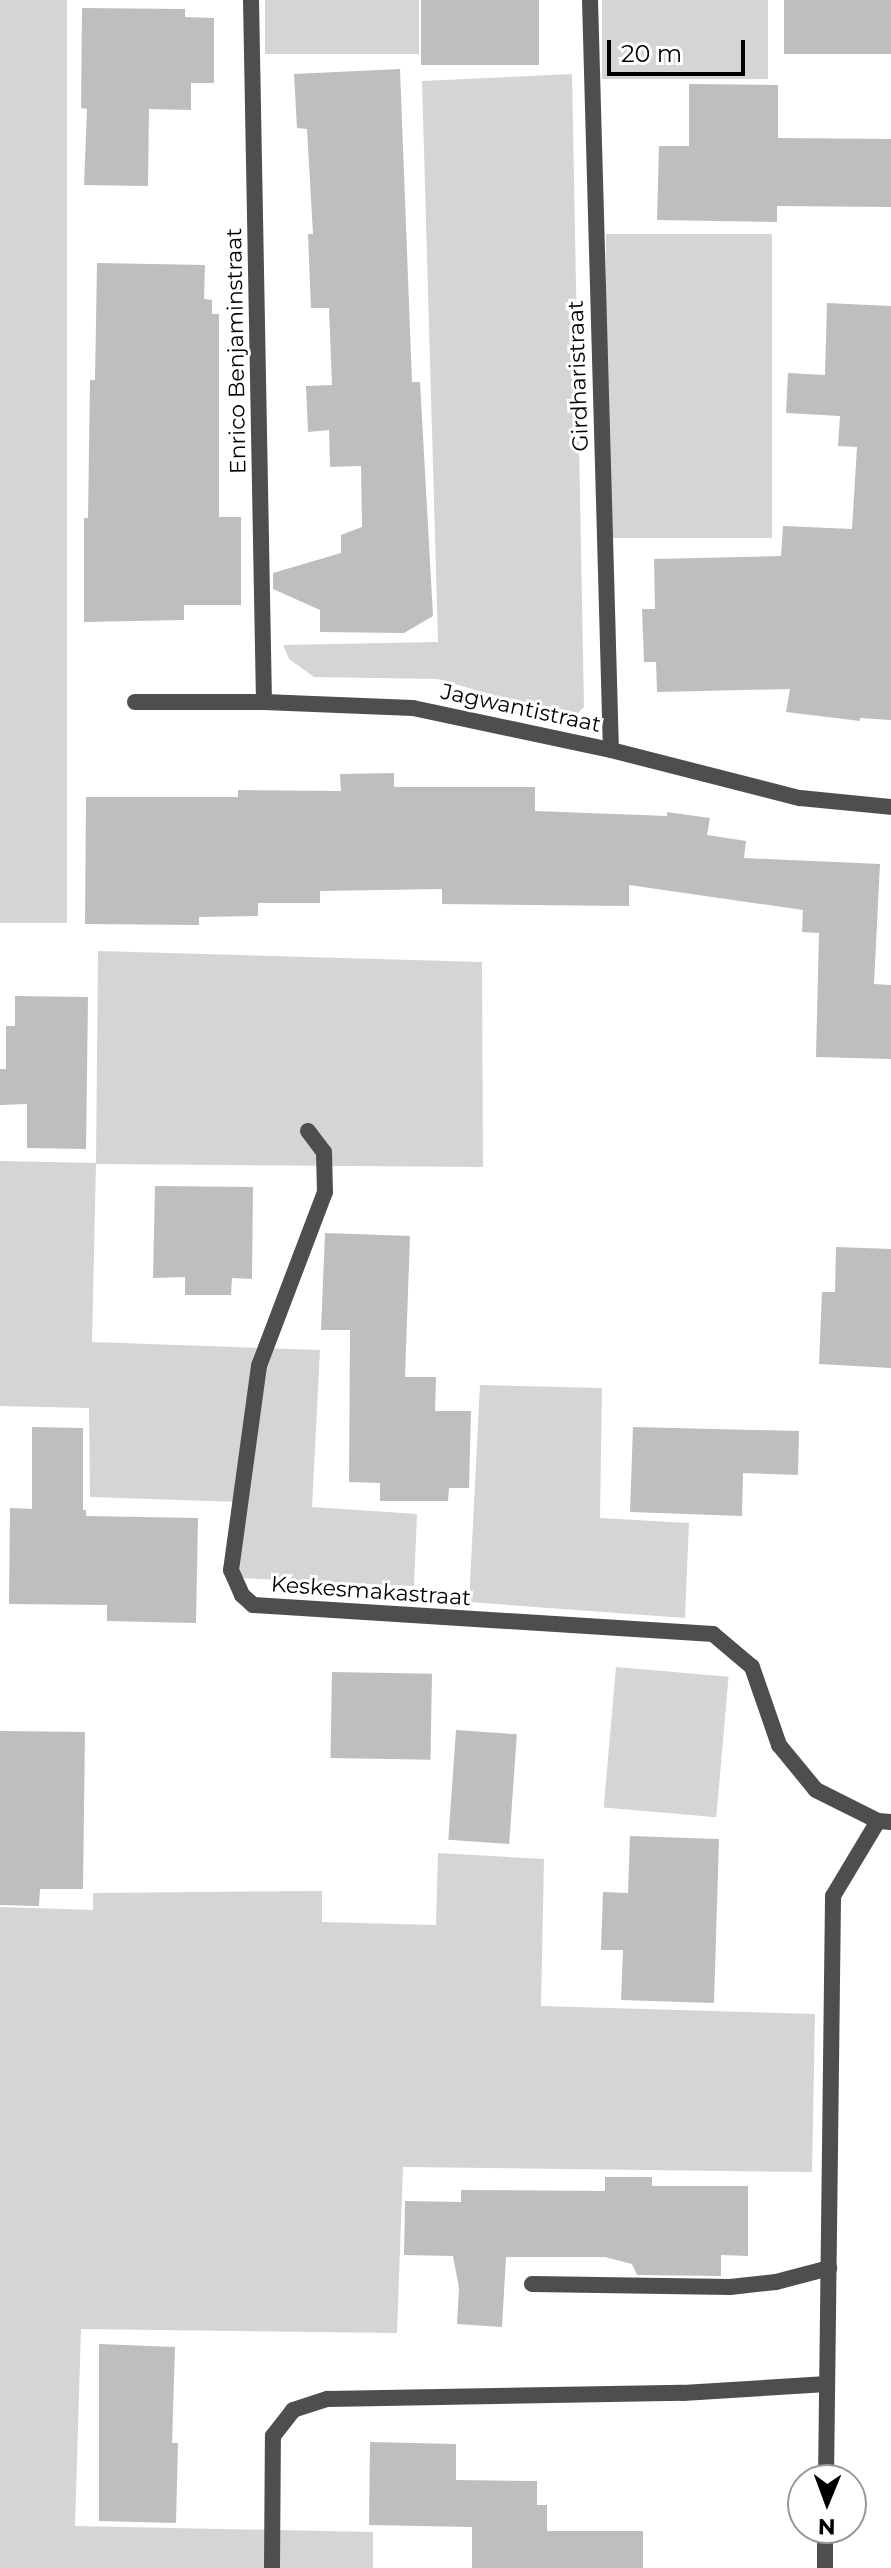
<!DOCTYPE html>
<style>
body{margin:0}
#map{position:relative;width:891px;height:2568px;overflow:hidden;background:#fff;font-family:Montserrat,sans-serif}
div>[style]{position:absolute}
.green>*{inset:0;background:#d5d5d5;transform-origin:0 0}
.building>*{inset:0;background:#bebebe;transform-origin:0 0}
.lane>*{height:16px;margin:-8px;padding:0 8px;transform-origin:8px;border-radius:8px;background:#4e4e4e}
.street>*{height:16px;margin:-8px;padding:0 8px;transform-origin:8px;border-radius:8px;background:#4e4e4e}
span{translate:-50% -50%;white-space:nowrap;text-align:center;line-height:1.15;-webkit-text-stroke:6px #fff;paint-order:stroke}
.street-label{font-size:22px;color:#000}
.north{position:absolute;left:787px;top:2464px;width:80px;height:80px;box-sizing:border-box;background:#fff;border:2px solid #999;border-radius:50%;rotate:181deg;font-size:22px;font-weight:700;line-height:32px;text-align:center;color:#000}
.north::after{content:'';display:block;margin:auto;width:28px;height:36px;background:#000;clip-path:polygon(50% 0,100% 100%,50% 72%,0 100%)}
.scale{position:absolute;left:607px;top:40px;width:138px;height:36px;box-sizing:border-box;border:4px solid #000;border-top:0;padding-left:10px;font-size:24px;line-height:28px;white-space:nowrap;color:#000;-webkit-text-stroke:6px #fff;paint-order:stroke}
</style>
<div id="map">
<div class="green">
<div style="left:0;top:0;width:67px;height:923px"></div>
<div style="left:265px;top:0;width:154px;height:54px"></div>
<div style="left:602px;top:0;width:166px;height:79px"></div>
<div style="clip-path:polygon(572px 74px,584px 707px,577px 714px,567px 716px,437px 679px,314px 677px,289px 659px,283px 645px,438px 642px,422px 81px)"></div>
<div style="left:606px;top:234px;width:166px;height:304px"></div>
<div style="clip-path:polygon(98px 951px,482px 962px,483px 1167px,96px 1164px,92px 1342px,320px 1350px,312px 1507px,417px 1514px,414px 1586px,240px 1578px,241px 1502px,90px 1497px,89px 1408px,0 1406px,0 1161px,96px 1163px)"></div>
<div style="clip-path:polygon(480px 1385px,602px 1388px,600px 1518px,689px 1523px,685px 1618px,469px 1602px)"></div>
<div style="left:616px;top:1667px;width:113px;height:141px;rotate:5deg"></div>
<div style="clip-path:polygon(438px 1853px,544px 1859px,541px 2006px,815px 2014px,812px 2172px,403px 2167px,397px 2333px,81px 2329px,75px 2526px,373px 2532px,373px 2568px,0 2568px,0 1907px,93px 1910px,93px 1893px,322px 1891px,322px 1922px,436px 1925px)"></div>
</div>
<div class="building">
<div style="left:421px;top:0;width:118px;height:65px"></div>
<div style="left:784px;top:0;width:107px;height:54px"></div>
<div style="clip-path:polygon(82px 8px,185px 9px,185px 17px,214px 18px,214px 83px,191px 83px,191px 110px,149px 109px,148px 186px,84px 185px,87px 109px,81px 108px)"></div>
<div style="clip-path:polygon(400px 69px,412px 382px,420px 382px,433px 616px,404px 633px,320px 632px,320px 610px,273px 589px,273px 573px,341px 553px,341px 535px,362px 527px,361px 466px,330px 467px,329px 430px,308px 432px,306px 386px,332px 385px,329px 308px,311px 308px,308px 234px,313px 234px,307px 129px,297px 128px,294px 74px)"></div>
<div style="clip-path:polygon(689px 84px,778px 85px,778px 138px,891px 139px,891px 207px,777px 206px,777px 222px,657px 220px,659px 146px,689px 146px)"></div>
<div style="clip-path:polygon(97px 263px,205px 265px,204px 299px,212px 300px,212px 314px,219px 314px,219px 517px,241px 517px,241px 605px,184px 605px,184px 620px,84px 622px,84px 518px,88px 518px,90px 380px,95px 380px)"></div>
<div style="clip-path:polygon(827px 303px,891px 306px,891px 720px,860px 718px,860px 721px,786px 712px,790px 689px,657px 692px,656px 662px,644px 662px,642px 609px,655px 609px,654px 559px,781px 556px,783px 526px,852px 529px,857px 447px,838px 446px,840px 416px,786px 413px,788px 373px,825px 375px)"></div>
<div style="clip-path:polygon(394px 773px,394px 787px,535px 787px,535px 811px,667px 816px,667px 812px,710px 818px,707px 835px,746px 841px,744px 858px,880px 864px,874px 984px,891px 985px,891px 1059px,816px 1057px,819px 933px,802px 932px,803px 910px,629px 885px,629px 906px,442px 904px,442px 889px,320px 891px,320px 903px,258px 903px,258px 916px,199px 917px,199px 925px,85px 924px,86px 797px,238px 797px,238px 790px,341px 791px,340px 774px)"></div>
<div style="clip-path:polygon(15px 996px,88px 997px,86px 1149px,27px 1148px,27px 1104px,0 1105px,0 1069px,6px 1069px,6px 1026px,15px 1026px)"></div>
<div style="clip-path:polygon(155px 1186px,253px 1187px,252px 1279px,232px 1278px,231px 1295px,185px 1295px,185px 1277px,153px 1278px)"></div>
<div style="clip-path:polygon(325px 1233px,410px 1236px,405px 1377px,436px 1377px,435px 1411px,471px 1411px,469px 1488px,449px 1488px,448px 1501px,380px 1501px,380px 1483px,349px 1482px,350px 1330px,321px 1330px)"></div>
<div style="clip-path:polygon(836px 1247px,891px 1249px,891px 1368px,819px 1364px,822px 1292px,835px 1292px)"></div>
<div style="clip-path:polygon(32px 1427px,83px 1428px,83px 1510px,86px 1510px,86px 1516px,198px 1518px,196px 1623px,107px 1621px,107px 1605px,9px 1604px,10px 1508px,32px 1509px)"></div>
<div style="clip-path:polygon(633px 1427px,799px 1431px,798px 1475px,743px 1473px,742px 1516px,630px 1512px)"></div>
<div style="left:332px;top:1672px;width:100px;height:86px;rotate:1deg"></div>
<div style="left:456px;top:1730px;width:61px;height:110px;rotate:4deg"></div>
<div style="clip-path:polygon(0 1731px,85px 1732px,83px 1889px,40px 1889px,39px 1906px,0 1905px)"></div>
<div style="clip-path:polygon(630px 1836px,719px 1839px,714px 2003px,621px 2000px,623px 1950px,601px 1950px,603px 1892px,628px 1893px)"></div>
<div style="clip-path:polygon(605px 2177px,652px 2177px,652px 2186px,748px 2186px,748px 2256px,721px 2255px,721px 2276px,637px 2275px,632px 2264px,605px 2257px,506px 2257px,502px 2327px,457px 2324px,459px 2288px,453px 2256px,404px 2255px,405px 2201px,461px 2202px,461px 2190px,605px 2191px)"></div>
<div style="clip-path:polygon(99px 2344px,175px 2347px,172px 2443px,178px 2443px,176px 2523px,99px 2521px)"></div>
<div style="clip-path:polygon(370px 2442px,456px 2444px,456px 2480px,537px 2481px,537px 2505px,547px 2505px,547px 2531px,643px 2531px,643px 2568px,472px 2568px,472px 2527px,369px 2525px)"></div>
</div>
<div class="lane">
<div style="left:532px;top:2284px;width:198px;rotate:0.9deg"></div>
<div style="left:730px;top:2287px;width:46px;rotate:-6.2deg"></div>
<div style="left:776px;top:2282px;width:55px;rotate:-14.8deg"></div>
<div style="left:272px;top:2568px;width:132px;rotate:-89.6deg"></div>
<div style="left:273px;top:2436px;width:33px;rotate:-52deg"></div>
<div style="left:293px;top:2410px;width:36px;rotate:-18deg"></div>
<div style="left:327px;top:2399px;width:356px;rotate:-1deg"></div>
<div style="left:683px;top:2393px;width:144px;rotate:-3.6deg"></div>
</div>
<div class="street">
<div style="left:251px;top:0;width:702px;rotate:88.94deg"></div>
<div style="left:590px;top:0;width:750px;rotate:88.4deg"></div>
<div style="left:135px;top:702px;width:129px"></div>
<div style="left:264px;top:702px;width:149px;rotate:2.3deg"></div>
<div style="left:413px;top:708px;width:202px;rotate:12deg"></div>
<div style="left:611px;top:750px;width:195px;rotate:14.3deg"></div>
<div style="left:800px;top:798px;width:91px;rotate:5.6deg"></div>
<div style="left:308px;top:1131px;width:26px;rotate:53deg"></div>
<div style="left:324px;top:1152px;width:40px;rotate:88.6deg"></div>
<div style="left:325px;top:1192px;width:186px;rotate:110.8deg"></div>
<div style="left:259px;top:1366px;width:206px;rotate:97.8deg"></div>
<div style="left:231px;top:1570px;width:27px;rotate:66deg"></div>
<div style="left:242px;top:1595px;width:15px;rotate:42deg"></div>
<div style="left:253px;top:1605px;width:461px;rotate:3.6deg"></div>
<div style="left:713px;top:1634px;width:51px;rotate:40.2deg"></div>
<div style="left:752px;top:1667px;width:83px;rotate:70.9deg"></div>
<div style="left:779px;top:1745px;width:58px;rotate:50.6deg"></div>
<div style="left:816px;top:1790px;width:69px;rotate:26.6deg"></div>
<div style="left:878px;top:1821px;width:13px;rotate:4deg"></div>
<div style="left:826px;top:2480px;width:584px;rotate:-89.31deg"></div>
<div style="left:833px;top:1896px;width:87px;rotate:-59deg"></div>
<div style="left:825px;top:2568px;width:40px;rotate:-90deg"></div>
</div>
<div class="street-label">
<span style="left:236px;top:351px;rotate:-91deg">Enrico Benjaminstraat</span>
<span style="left:578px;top:376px;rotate:-92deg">Girdharistraat</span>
<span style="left:521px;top:708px;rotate:12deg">Jagwantistraat</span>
<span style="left:371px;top:1591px;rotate:4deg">Keskesmakastraat</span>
</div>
<div class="north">N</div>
<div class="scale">20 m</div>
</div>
